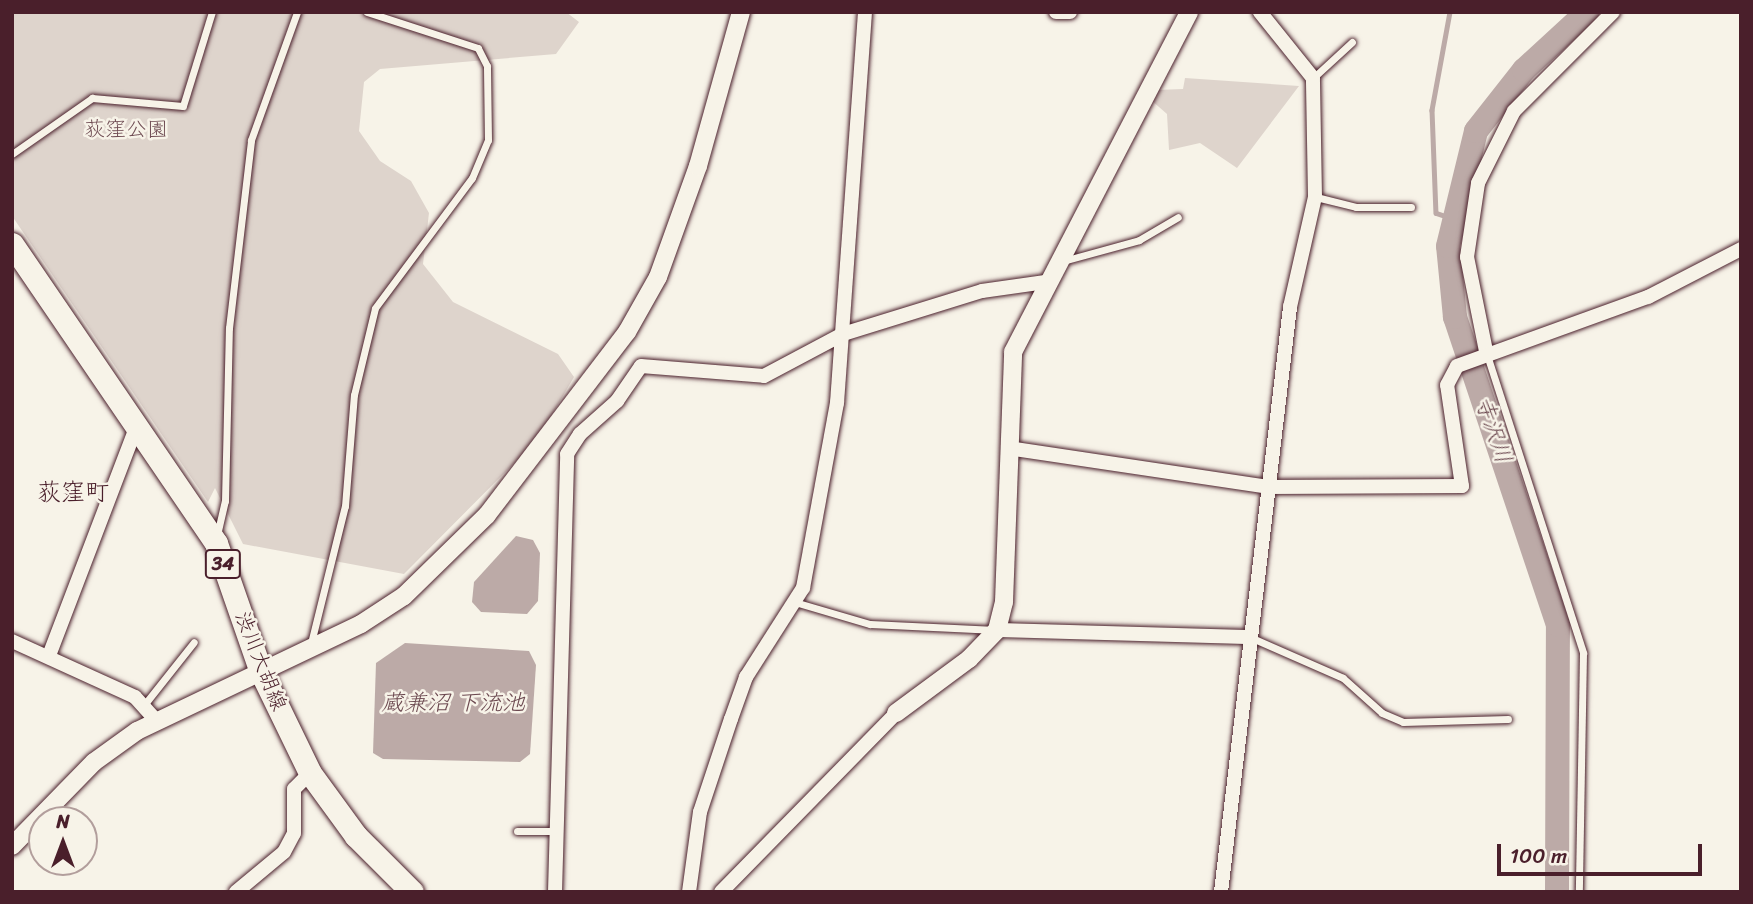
<!DOCTYPE html>
<meta charset="utf-8">
<style>
body{margin:0}
#map{position:relative;width:1753px;height:904px;overflow:hidden;background:#f7f3e8;font-family:Sriracha,"Klee One",sans-serif}
div>[style]{position:absolute}
.green>*{inset:0;background:#ded4cc}
.water>*{inset:0;background:#bcaaa7}
.stream>*{height:4.5px;margin:-2.25px;padding:0 2.25px;transform-origin:2.25px;border-radius:2.25px;background:#bcaaa7}
.river>*{height:24px;margin:-12px;padding:0 12px;transform-origin:12px;border-radius:12px;background:#bcaaa7}
.roads{filter:drop-shadow(0 0 2px #4a1f2b) drop-shadow(0 0 2px #4a1f2b)}
.service>*{height:7px;margin:-3.5px;padding:0 3.5px;transform-origin:3.5px;border-radius:3.5px;background:#f7f3e8}
.minor>*{height:14px;margin:-7px;padding:0 7px;transform-origin:7px;border-radius:7px;background:#f7f3e8}
.tertiary>*{height:18px;margin:-9px;padding:0 9px;transform-origin:9px;border-radius:9px;background:#f7f3e8}
.primary>*{height:23px;margin:-11.5px;padding:0 11.5px;transform-origin:11.5px;border-radius:11.5px;background:#f7f3e8}
span{translate:-50% -50%;white-space:nowrap;text-align:center;line-height:1.15;-webkit-text-stroke:5px #f7f3e8;paint-order:stroke}
.shield-label span{padding:2px 5px;background:#f7f3e8;border:2px solid;border-radius:5px;-webkit-text-stroke-width:0}
.shield-label{font-size:19px;color:#4a1f2b;font-weight:700}
.park-label{font-size:21px;color:#6f4c53}
.street-label{font-size:21px;color:#4a1f2b}
.water-label{font-size:23px;color:#6c4950;font-style:italic}
.quarter-label{font-size:24px;color:#4a1f2b}
.frame{position:absolute;inset:0;border:14px solid #4a1f2b;pointer-events:none}
.north{position:absolute;left:28px;top:806px;width:70px;height:70px;box-sizing:border-box;background:#f7f3e8;border:2px solid #b29e9c;border-radius:50%;rotate:0deg;font-size:19px;font-weight:700;line-height:28px;text-align:center;color:#4a1f2b}
.north::after{content:'';display:block;margin:auto;width:24px;height:32px;background:#4a1f2b;clip-path:polygon(50% 0,100% 100%,50% 72%,0 100%)}
.scale{position:absolute;left:1497px;top:844px;width:205px;height:32px;box-sizing:border-box;border:4px solid #4a1f2b;border-top:0;padding-left:9px;font-size:21px;line-height:24px;white-space:nowrap;color:#4a1f2b;-webkit-text-stroke:5px #f7f3e8;paint-order:stroke}
</style>
<div id="map">
<div class="green">
<div style="clip-path:polygon(12px 12px,566px 12px,579px 22px,556px 54px,380px 69px,364px 82px,359px 131px,380px 161px,411px 181px,429px 213px,423px 264px,453px 302px,558px 354px,574px 377px,537px 440px,404px 574px,243px 544px,215px 488px,208px 502px,12px 216px)"></div>
<div style="clip-path:polygon(1185px 78px,1299px 86px,1237px 168px,1200px 143px,1169px 150px,1167px 114px,1151px 100px,1156px 90px,1183px 89px)"></div>
</div>
<div class="water">
<div style="clip-path:polygon(516px 536px,533px 540px,540px 553px,538px 601px,527px 614px,481px 612px,472px 602px,474px 582px)"></div>
<div style="clip-path:polygon(405px 643px,529px 651px,536px 665px,530px 754px,520px 762px,383px 759px,373px 753px,376px 663px)"></div>
</div>
<div class="stream">
<div style="left:1450px;top:12px;width:100px;rotate:100.4deg"></div>
<div style="left:1432px;top:110px;width:103px;rotate:87.8deg"></div>
<div style="left:1436px;top:213px;width:16px;rotate:18deg"></div>
</div>
<div class="river">
<div style="left:1557px;top:892px;width:267px;rotate:-89.8deg"></div>
<div style="left:1558px;top:625px;width:325px;rotate:-108.5deg"></div>
<div style="left:1455px;top:317px;width:71px;rotate:-95.6deg"></div>
<div style="left:1448px;top:246px;width:118px;rotate:-76.3deg"></div>
<div style="left:1476px;top:131px;width:78px;rotate:-51.8deg"></div>
<div style="left:1524px;top:70px;width:86px;rotate:-42.6deg"></div>
</div>
<div class="roads">
<div class="service">
<div style="left:1313px;top:78px;width:53px;rotate:-42.7deg"></div>
<div style="left:12px;top:154px;width:98px;rotate:-35deg"></div>
<div style="left:92px;top:98px;width:91px;rotate:5deg"></div>
<div style="left:183px;top:106px;width:98px;rotate:-72.9deg"></div>
<div style="left:1316px;top:197px;width:41px;rotate:14deg"></div>
<div style="left:1356px;top:207px;width:55px"></div>
<div style="left:1063px;top:261px;width:79px;rotate:-15.4deg"></div>
<div style="left:1139px;top:240px;width:45px;rotate:-30.5deg"></div>
<div style="left:1487px;top:355px;width:313px;rotate:72.1deg"></div>
<div style="left:1583px;top:653px;width:239px;rotate:91deg"></div>
<div style="left:217px;top:535px;width:35px;rotate:-77deg"></div>
<div style="left:225px;top:501px;width:173px;rotate:-88.7deg"></div>
<div style="left:229px;top:328px;width:189px;rotate:-83.3deg"></div>
<div style="left:251px;top:140px;width:136px;rotate:-70.2deg"></div>
<div style="left:798px;top:603px;width:75px;rotate:16.3deg"></div>
<div style="left:870px;top:624px;width:126px;rotate:2.7deg"></div>
<div style="left:1252px;top:638px;width:99px;rotate:23.7deg"></div>
<div style="left:1343px;top:678px;width:52px;rotate:41.9deg"></div>
<div style="left:1382px;top:713px;width:23px;rotate:23deg"></div>
<div style="left:1403px;top:722px;width:105px;rotate:-1.6deg"></div>
<div style="left:311px;top:643px;width:141px;rotate:-76.1deg"></div>
<div style="left:345px;top:506px;width:111px;rotate:-85.4deg"></div>
<div style="left:354px;top:395px;width:89px;rotate:-76.4deg"></div>
<div style="left:375px;top:308px;width:162px;rotate:-53.3deg"></div>
<div style="left:472px;top:178px;width:41px;rotate:-67.2deg"></div>
<div style="left:488px;top:140px;width:74px;rotate:-90.8deg"></div>
<div style="left:487px;top:66px;width:20px;rotate:-117deg"></div>
<div style="left:478px;top:48px;width:117px;rotate:-162deg"></div>
<div style="left:144px;top:705px;width:80px;rotate:-51.6deg"></div>
<div style="left:517px;top:831px;width:39px"></div>
</div>
<div class="minor">
<div style="left:1056px;top:12px;width:14px"></div>
<div style="left:1486px;top:351px;width:96px;rotate:-101.4deg"></div>
<div style="left:1467px;top:257px;width:75px;rotate:-81.5deg"></div>
<div style="left:1478px;top:183px;width:80px;rotate:-63.4deg"></div>
<div style="left:1514px;top:111px;width:140px;rotate:-45deg"></div>
<div style="left:1008px;top:448px;width:263px;rotate:8.5deg"></div>
<div style="left:1268px;top:487px;width:194px;rotate:-0.3deg"></div>
<div style="left:1462px;top:486px;width:102px;rotate:-98.4deg"></div>
<div style="left:1447px;top:385px;width:21px;rotate:-62deg"></div>
<div style="left:1457px;top:366px;width:203px;rotate:-19.9deg"></div>
<div style="left:1648px;top:297px;width:105px;rotate:-27.3deg"></div>
<div style="left:997px;top:630px;width:251px;rotate:1.6deg"></div>
<div style="left:12px;top:641px;width:135px;rotate:24.5deg"></div>
<div style="left:135px;top:697px;width:30px;rotate:48deg"></div>
<div style="left:50px;top:653px;width:247px;rotate:-69.1deg"></div>
<div style="left:236px;top:892px;width:62px;rotate:-39.8deg"></div>
<div style="left:284px;top:852px;width:21px;rotate:-62deg"></div>
<div style="left:294px;top:833px;width:44px;rotate:-90deg"></div>
<div style="left:294px;top:789px;width:23px;rotate:-45deg"></div>
<div style="left:555px;top:892px;width:438px;rotate:-88.4deg"></div>
<div style="left:567px;top:454px;width:24px;rotate:-57deg"></div>
<div style="left:580px;top:434px;width:50px;rotate:-41.7deg"></div>
<div style="left:617px;top:401px;width:42px;rotate:-55.6deg"></div>
<div style="left:641px;top:366px;width:123px;rotate:4.6deg"></div>
<div style="left:764px;top:376px;width:89px;rotate:-28deg"></div>
<div style="left:843px;top:334px;width:145px;rotate:-17.2deg"></div>
<div style="left:982px;top:291px;width:64px;rotate:-8.1deg"></div>
<div style="left:689px;top:892px;width:81px;rotate:-82.2deg"></div>
<div style="left:700px;top:812px;width:98px;rotate:-71.6deg"></div>
<div style="left:731px;top:719px;width:45px;rotate:-70.3deg"></div>
<div style="left:746px;top:677px;width:106px;rotate:-57.4deg"></div>
<div style="left:803px;top:588px;width:188px;rotate:-79.6deg"></div>
<div style="left:837px;top:403px;width:392px;rotate:-85.9deg"></div>
<div style="left:721px;top:892px;width:250px;rotate:-45.6deg"></div>
<div style="left:1221px;top:892px;width:589px;rotate:-83.27deg"></div>
<div style="left:1290px;top:307px;width:113px;rotate:-77.2deg"></div>
<div style="left:1315px;top:197px;width:119px;rotate:-91deg"></div>
<div style="left:1313px;top:78px;width:85px;rotate:-128.8deg"></div>
</div>
<div class="tertiary">
<div style="left:896px;top:713px;width:91px;rotate:-36.5deg"></div>
<div style="left:969px;top:659px;width:40px;rotate:-46deg"></div>
<div style="left:997px;top:630px;width:29px;rotate:-76deg"></div>
<div style="left:1004px;top:602px;width:250px;rotate:-87.9deg"></div>
<div style="left:1013px;top:352px;width:383px;rotate:-62.6deg"></div>
<div style="left:12px;top:846px;width:117px;rotate:-45.7deg"></div>
<div style="left:94px;top:762px;width:53px;rotate:-35.8deg"></div>
<div style="left:137px;top:731px;width:248px;rotate:-25.5deg"></div>
<div style="left:361px;top:624px;width:51px;rotate:-33.1deg"></div>
<div style="left:404px;top:596px;width:116px;rotate:-44.3deg"></div>
<div style="left:487px;top:515px;width:230px;rotate:-52.6deg"></div>
<div style="left:627px;top:332px;width:63px;rotate:-60.6deg"></div>
<div style="left:658px;top:277px;width:118px;rotate:-70.2deg"></div>
<div style="left:698px;top:166px;width:160px;rotate:-74.4deg"></div>
</div>
<div class="primary">
<div style="left:12px;top:244px;width:362px;rotate:55.7deg"></div>
<div style="left:216px;top:543px;width:137px;rotate:70.8deg"></div>
<div style="left:261px;top:672px;width:112px;rotate:64.1deg"></div>
<div style="left:310px;top:773px;width:78px;rotate:53.9deg"></div>
<div style="left:356px;top:836px;width:79px;rotate:45deg"></div>
</div>
</div>
<div class="shield-label">
<span style="left:223px;top:564px">34</span>
</div>
<div class="park-label">
<span style="left:126px;top:129px">荻窪公園</span>
</div>
<div class="street-label">
<span style="left:261px;top:661px;rotate:68deg">渋川大胡線</span>
</div>
<div class="water-label">
<span style="left:1493px;top:430px;rotate:71deg">寺沢川</span>
<span style="left:453px;top:703px">蔵兼沼 下流池</span>
</div>
<div class="quarter-label">
<span style="left:73px;top:493px">荻窪町</span>
</div>
<div class="frame"></div>
<div class="north">N</div>
<div class="scale">100 m</div>
</div>
